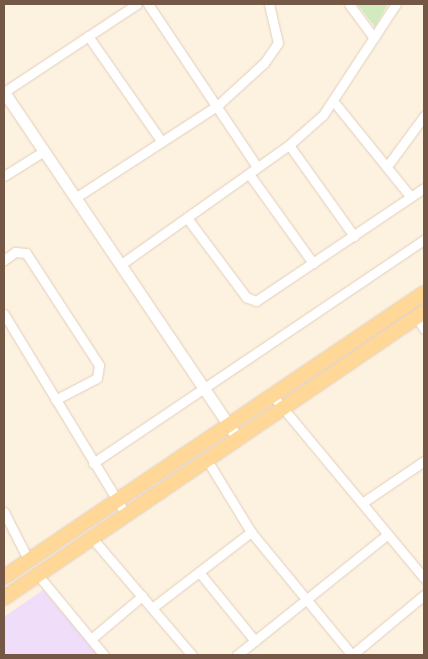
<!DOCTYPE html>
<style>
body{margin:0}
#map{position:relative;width:428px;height:659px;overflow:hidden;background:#fdf2e0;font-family:Rubik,sans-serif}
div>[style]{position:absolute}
.education>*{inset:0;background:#efddf9}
.green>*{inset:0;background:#d1ebbf}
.roads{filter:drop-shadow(0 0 1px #e2cebc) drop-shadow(0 0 1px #e2cebc)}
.minor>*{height:9px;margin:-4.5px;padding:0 4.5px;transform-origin:4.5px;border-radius:4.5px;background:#fff}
.tertiary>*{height:11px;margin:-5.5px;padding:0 5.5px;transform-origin:5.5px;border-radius:5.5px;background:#fff}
.primary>*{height:14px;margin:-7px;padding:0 7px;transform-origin:7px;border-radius:7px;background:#ffd796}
span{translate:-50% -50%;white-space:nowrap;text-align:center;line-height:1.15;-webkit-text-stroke:5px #fff6e8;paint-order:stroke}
.frame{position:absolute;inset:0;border:5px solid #755746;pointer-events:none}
</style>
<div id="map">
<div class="education">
<div style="clip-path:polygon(43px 590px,98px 655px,4px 655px,4px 617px)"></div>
</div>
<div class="green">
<div style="clip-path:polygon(357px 4px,388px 4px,375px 27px)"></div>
</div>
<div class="roads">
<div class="minor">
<div style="left:148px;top:4px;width:196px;rotate:56.2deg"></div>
<div style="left:349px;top:4px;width:42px;rotate:53.7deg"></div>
<div style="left:88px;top:36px;width:129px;rotate:55.1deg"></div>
<div style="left:4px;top:92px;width:159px;rotate:-33.5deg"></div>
<div style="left:334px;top:102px;width:122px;rotate:51deg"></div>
<div style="left:289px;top:145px;width:112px;rotate:54.5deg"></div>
<div style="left:388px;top:165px;width:61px;rotate:-53.7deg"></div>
<div style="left:249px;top:174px;width:110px;rotate:54.3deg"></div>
<div style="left:4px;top:176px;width:47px;rotate:-32deg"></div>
<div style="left:75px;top:198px;width:171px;rotate:-33deg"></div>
<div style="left:218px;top:105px;width:62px;rotate:-42.4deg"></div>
<div style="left:264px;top:63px;width:24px;rotate:-55deg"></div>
<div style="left:278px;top:43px;width:40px;rotate:-103deg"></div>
<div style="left:187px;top:218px;width:99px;rotate:53.2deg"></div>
<div style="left:246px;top:297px;width:11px;rotate:22deg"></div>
<div style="left:256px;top:301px;width:202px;rotate:-33.9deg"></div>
<div style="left:4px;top:260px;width:14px;rotate:-36deg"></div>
<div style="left:15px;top:252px;width:11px;rotate:5deg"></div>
<div style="left:26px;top:253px;width:134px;rotate:56.9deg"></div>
<div style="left:99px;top:365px;width:13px;rotate:99deg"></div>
<div style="left:97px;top:378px;width:47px;rotate:152.4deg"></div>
<div style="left:120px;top:265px;width:207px;rotate:-35.4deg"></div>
<div style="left:289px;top:145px;width:45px;rotate:-41.4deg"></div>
<div style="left:323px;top:115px;width:133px;rotate:-56.7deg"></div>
<div style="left:4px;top:314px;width:235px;rotate:58.7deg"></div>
<div style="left:417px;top:317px;width:14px;rotate:60deg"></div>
<div style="left:273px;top:396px;width:236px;rotate:50.3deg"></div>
<div style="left:207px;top:460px;width:84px;rotate:58.6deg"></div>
<div style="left:251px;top:532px;width:159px;rotate:50.6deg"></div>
<div style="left:352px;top:655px;width:94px;rotate:-39.8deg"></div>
<div style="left:93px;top:463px;width:399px;rotate:-34deg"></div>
<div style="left:362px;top:503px;width:75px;rotate:-34.1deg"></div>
<div style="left:4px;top:512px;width:55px;rotate:63deg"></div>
<div style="left:92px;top:538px;width:154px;rotate:49.5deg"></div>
<div style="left:199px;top:572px;width:89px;rotate:50.9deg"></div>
<div style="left:38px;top:575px;width:104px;rotate:50.5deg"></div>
<div style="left:152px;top:608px;width:125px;rotate:-37.5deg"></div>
<div style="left:91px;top:639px;width:67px;rotate:-40.1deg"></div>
<div style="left:237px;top:655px;width:193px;rotate:-38.7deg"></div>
</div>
<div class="tertiary">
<div style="left:4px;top:92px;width:419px;rotate:56deg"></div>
</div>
<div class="primary">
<div style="left:4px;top:577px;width:507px;rotate:-34.07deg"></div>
<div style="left:4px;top:598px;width:508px;rotate:-34.25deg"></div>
</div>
</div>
<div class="frame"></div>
</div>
